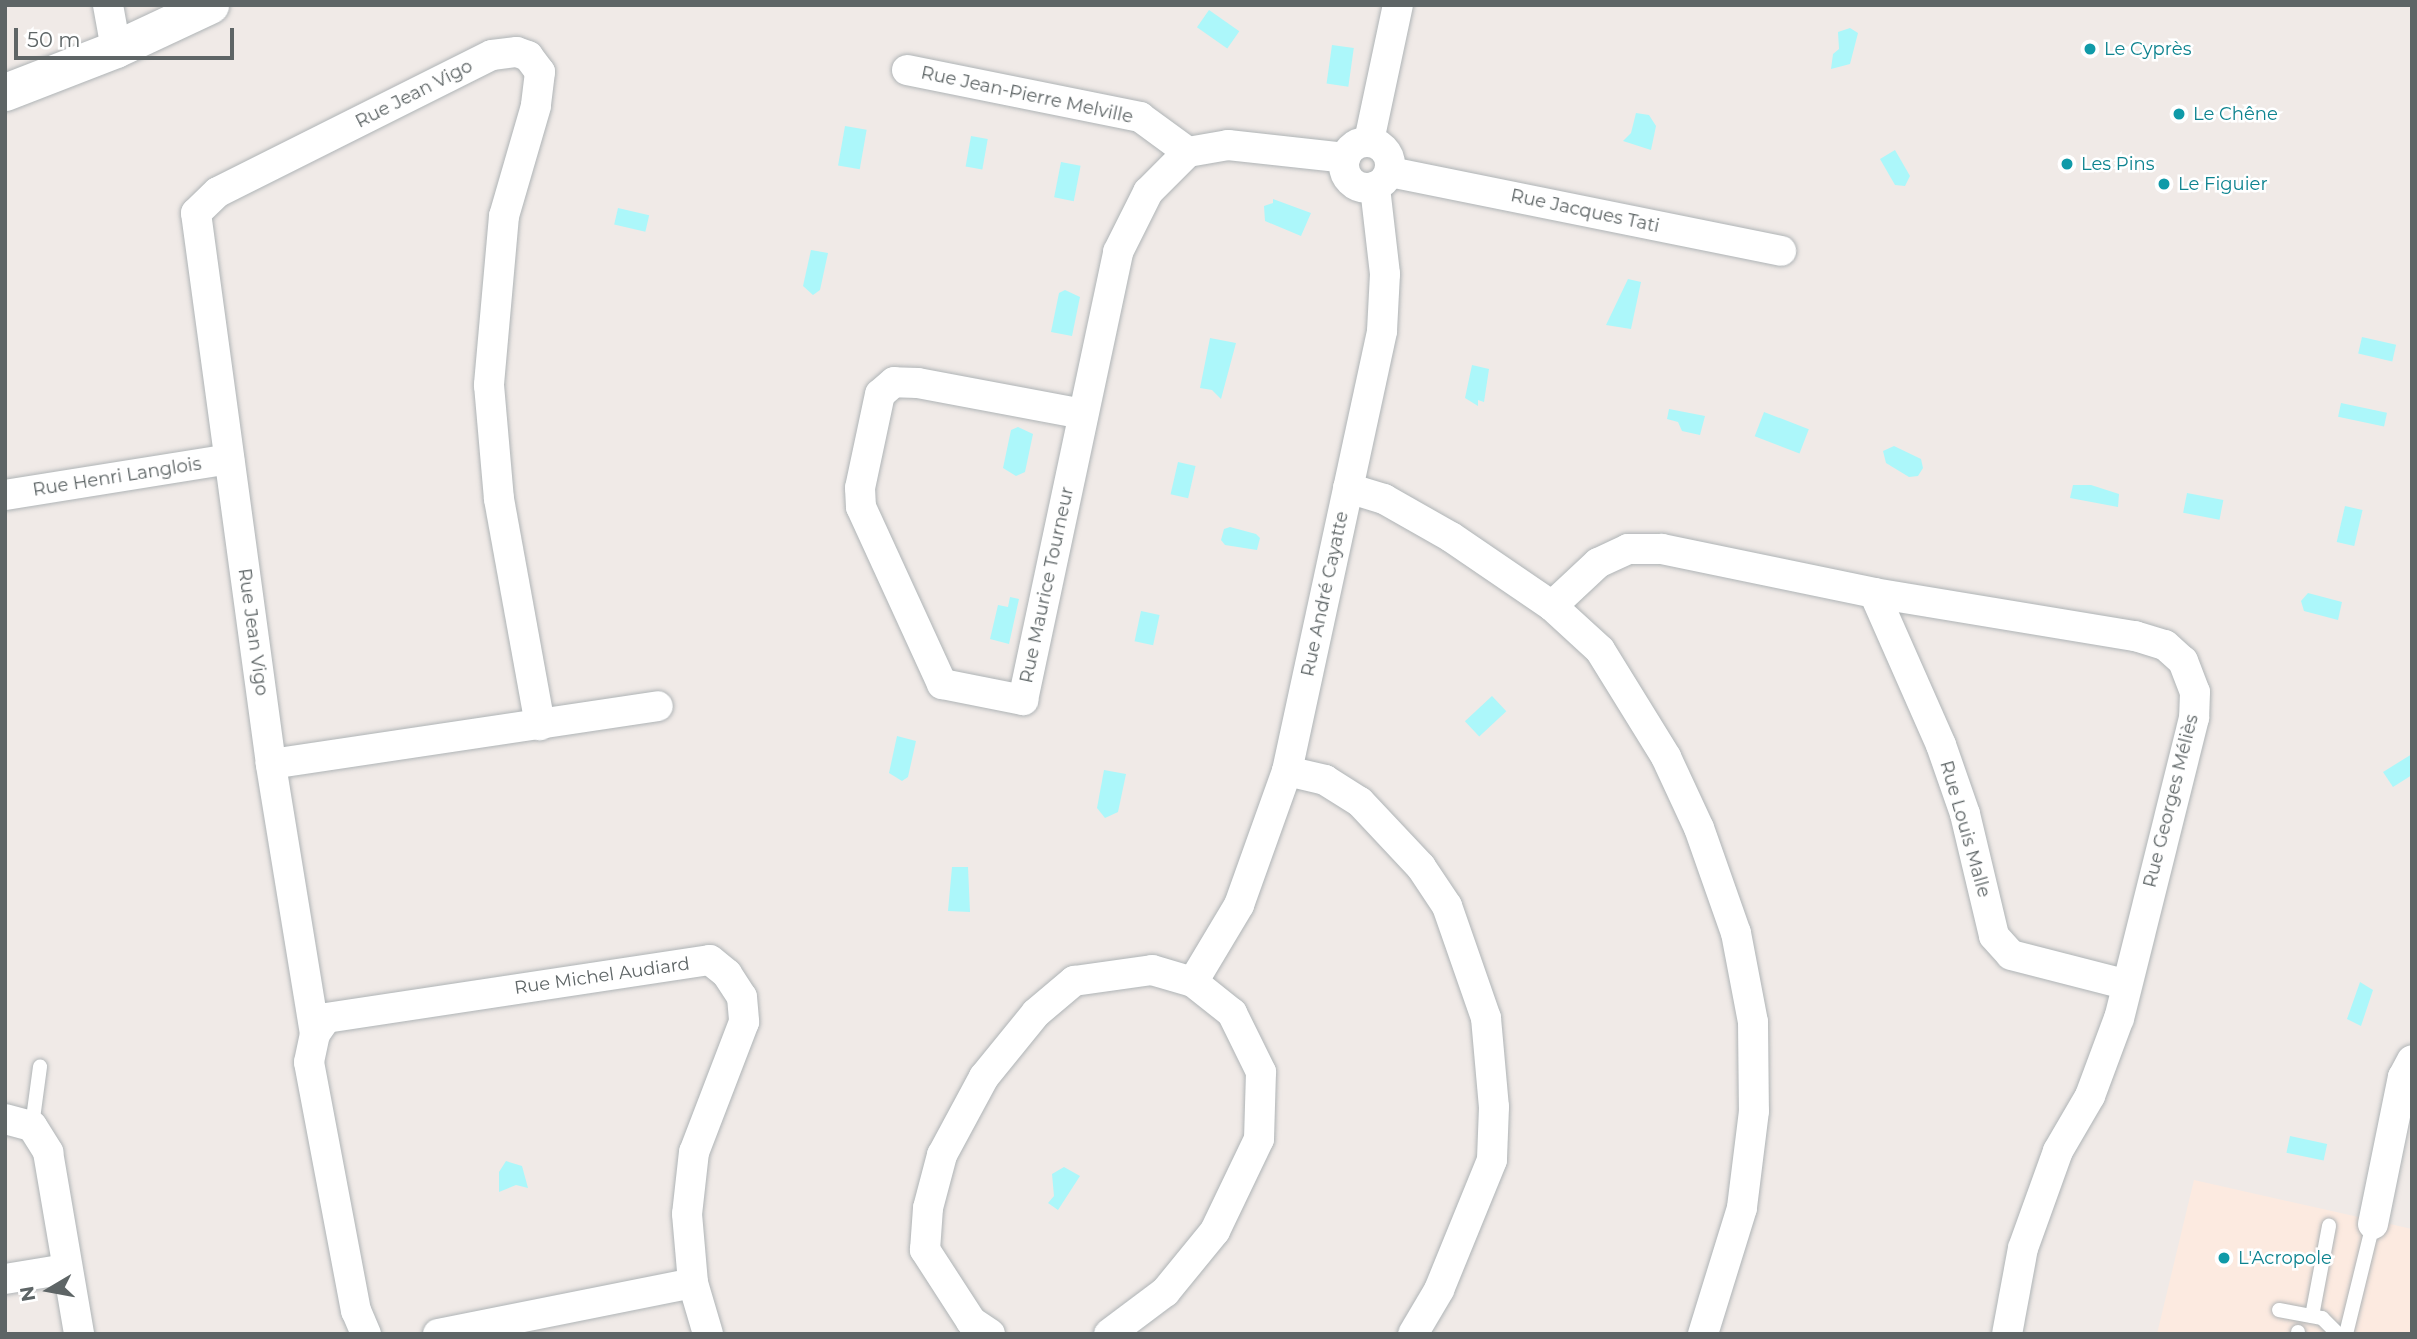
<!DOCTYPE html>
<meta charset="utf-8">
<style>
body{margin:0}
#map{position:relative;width:2417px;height:1339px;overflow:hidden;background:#f0eae7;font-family:Montserrat,sans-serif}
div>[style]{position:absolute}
.commercial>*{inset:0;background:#fceae0}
.water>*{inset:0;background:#acf7fa;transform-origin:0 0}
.roads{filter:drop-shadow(0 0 2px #afb4b6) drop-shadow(0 0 2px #afb4b6)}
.service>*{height:14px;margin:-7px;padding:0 7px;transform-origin:7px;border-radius:7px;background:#fff}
.minor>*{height:30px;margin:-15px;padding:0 15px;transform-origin:15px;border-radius:15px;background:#fff}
.minor>.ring{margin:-15px;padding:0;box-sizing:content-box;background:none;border:30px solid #fff;border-radius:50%}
.tertiary>*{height:37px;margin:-18.5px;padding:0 18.5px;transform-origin:18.5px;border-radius:18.5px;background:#fff}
.dots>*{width:19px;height:19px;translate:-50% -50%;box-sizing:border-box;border:4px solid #fff;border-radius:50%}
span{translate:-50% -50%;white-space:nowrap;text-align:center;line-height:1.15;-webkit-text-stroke:5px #fff;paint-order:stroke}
.culture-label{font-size:18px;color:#0d838f}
.left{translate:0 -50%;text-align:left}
.street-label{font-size:18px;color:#5e6566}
.frame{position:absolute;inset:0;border:7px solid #5e6566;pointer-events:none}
.north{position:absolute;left:14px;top:1255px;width:70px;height:70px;-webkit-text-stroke:5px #fff;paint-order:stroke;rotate:260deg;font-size:19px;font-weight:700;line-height:28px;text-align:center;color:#5e6566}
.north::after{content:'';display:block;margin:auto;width:24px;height:32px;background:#5e6566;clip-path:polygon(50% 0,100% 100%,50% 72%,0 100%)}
.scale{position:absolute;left:14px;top:28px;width:220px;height:32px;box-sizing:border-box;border:4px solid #5e6566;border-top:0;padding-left:9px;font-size:21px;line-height:24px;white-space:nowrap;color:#5e6566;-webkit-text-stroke:5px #fff;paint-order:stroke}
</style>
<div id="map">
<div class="commercial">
<div style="clip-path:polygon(2194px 1180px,2412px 1229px,2412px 1334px,2157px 1334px)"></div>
</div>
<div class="water">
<div style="left:1209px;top:10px;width:37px;height:21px;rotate:35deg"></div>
<div style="clip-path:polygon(1850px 28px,1858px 33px,1850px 64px,1831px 69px,1833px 54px,1839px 49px,1838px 32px)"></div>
<div style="left:1332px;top:45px;width:22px;height:39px;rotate:8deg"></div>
<div style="clip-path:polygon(1636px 113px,1649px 115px,1656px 126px,1651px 150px,1623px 141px,1631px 133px)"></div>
<div style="left:845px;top:126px;width:22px;height:40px;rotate:10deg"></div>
<div style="left:971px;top:136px;width:17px;height:31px;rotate:10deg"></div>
<div style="clip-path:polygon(1895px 150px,1910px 176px,1905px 186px,1895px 185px,1880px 159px)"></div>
<div style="left:1061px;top:162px;width:20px;height:36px;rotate:11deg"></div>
<div style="clip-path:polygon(1273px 199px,1311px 213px,1301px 236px,1265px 221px,1264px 206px,1273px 203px)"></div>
<div style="left:618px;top:208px;width:32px;height:17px;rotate:13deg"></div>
<div style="clip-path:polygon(811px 250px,828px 253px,820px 290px,813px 295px,803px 286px)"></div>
<div style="clip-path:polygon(1628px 279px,1641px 282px,1631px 329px,1606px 325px)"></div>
<div style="clip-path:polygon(1065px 290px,1080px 297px,1072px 336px,1051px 332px,1059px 293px)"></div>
<div style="left:2362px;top:337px;width:35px;height:17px;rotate:13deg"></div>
<div style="clip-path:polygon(1210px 338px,1236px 343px,1221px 399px,1212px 390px,1200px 388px)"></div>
<div style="clip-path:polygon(1472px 365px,1489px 369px,1484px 402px,1478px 400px,1478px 406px,1465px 398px)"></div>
<div style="left:2341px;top:403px;width:47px;height:14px;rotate:12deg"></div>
<div style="clip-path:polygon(1669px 409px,1705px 416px,1700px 435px,1682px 431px,1678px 422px,1667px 419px)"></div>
<div style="left:1764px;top:412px;width:48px;height:26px;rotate:21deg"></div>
<div style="clip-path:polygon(1018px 427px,1033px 434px,1025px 472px,1016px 476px,1003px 468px,1011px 430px)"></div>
<div style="clip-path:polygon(1894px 446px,1921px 459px,1923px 468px,1918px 476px,1909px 477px,1886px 463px,1883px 451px)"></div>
<div style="left:1178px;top:462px;width:18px;height:33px;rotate:13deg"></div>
<div style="clip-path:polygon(2073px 485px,2091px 485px,2119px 494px,2118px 507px,2070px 498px)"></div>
<div style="left:2187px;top:493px;width:37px;height:20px;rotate:11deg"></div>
<div style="left:2345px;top:506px;width:18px;height:37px;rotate:13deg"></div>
<div style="clip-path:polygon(1230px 527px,1256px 534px,1260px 538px,1257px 550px,1225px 545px,1221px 540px,1224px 529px)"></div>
<div style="clip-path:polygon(2308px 593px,2342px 602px,2338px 620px,2304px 611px,2301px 601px)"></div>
<div style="clip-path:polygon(1010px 597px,1019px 599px,1009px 644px,990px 639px,998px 605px,1008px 607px)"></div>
<div style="left:1141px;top:611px;width:19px;height:31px;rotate:12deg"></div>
<div style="left:1492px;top:696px;width:21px;height:37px;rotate:47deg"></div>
<div style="clip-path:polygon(897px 736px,916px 741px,908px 777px,902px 781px,889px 773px)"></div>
<div style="clip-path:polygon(2412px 754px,2412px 775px,2393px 787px,2383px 772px)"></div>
<div style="clip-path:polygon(1104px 770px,1126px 774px,1118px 812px,1105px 818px,1097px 808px)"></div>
<div style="clip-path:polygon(952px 867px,968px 867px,970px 912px,948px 911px)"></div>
<div style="clip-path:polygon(2360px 982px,2373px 990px,2361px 1026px,2347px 1019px)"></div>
<div style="left:2290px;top:1136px;width:38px;height:17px;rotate:12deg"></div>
<div style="clip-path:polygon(506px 1161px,522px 1166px,528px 1188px,516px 1185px,499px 1192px,499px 1172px)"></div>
<div style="clip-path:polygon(1064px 1167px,1080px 1176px,1058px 1210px,1048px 1203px,1054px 1196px,1052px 1174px)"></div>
</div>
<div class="roads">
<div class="service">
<div style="left:32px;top:1126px;width:60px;rotate:-82.3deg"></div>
<div style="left:2279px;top:1310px;width:44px;rotate:10.5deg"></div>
<div style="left:2322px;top:1318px;width:23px;rotate:45deg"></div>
<div style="left:2312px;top:1316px;width:92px;rotate:-79.3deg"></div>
<div style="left:2298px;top:1334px;width:2px;rotate:-90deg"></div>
<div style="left:2346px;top:1334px;width:113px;rotate:-76.2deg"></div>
</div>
<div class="minor">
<div style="left:108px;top:5px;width:45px;rotate:79.7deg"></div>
<div style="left:907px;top:70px;width:238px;rotate:11.4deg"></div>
<div style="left:1140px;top:117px;width:59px;rotate:36.1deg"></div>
<div style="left:1188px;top:152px;width:41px;rotate:-9.9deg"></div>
<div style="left:1228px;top:145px;width:118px;rotate:6.3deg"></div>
<div style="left:1369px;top:141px;width:139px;rotate:-78deg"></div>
<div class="ring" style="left:1344px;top:142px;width:16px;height:16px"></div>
<div style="left:1390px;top:172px;width:399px;rotate:11.4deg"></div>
<div style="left:1083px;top:414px;width:168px;rotate:-169.4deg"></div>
<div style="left:918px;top:383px;width:24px;rotate:-178deg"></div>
<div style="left:894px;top:382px;width:18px;rotate:139deg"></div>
<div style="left:880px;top:394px;width:96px;rotate:102deg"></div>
<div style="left:860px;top:488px;width:19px;rotate:87deg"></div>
<div style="left:861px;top:507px;width:195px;rotate:65.4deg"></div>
<div style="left:942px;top:684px;width:83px;rotate:11.2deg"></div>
<div style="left:1023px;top:700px;width:458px;rotate:-78deg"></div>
<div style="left:1118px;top:252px;width:67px;rotate:-63.4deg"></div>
<div style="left:1148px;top:192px;width:57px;rotate:-45deg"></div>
<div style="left:1348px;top:488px;width:38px;rotate:17deg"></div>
<div style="left:1384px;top:499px;width:77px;rotate:29.6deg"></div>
<div style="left:1451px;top:537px;width:122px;rotate:34.3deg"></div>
<div style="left:1552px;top:606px;width:65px;rotate:42.5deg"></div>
<div style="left:1600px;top:650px;width:126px;rotate:58.3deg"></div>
<div style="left:1666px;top:757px;width:78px;rotate:65.1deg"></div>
<div style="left:1699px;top:828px;width:111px;rotate:70.6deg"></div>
<div style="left:1736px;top:933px;width:91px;rotate:79.2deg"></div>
<div style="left:1753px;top:1022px;width:89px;rotate:89.4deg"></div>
<div style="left:1754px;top:1111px;width:98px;rotate:97.1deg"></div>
<div style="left:1742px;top:1208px;width:132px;rotate:107.2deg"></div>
<div style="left:5px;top:495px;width:227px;rotate:-9.1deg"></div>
<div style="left:1874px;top:593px;width:166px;rotate:66.2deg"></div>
<div style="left:1941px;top:745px;width:73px;rotate:70.8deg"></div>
<div style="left:1965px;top:814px;width:125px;rotate:76.6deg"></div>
<div style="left:1994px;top:936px;width:25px;rotate:48deg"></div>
<div style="left:2011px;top:955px;width:117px;rotate:14.4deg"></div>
<div style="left:1552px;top:606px;width:63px;rotate:-43.1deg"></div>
<div style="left:1598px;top:563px;width:33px;rotate:-25deg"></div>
<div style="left:1628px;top:549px;width:34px"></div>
<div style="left:1662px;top:549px;width:217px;rotate:11.7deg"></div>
<div style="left:1874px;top:593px;width:265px;rotate:9.4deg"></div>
<div style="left:2135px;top:636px;width:31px;rotate:17deg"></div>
<div style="left:2165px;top:645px;width:24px;rotate:42deg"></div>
<div style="left:2183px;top:661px;width:33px;rotate:69deg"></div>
<div style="left:2195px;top:692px;width:26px;rotate:92deg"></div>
<div style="left:2194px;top:718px;width:309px;rotate:104deg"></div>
<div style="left:2119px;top:1018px;width:83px;rotate:110.4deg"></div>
<div style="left:2090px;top:1096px;width:64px;rotate:120.2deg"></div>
<div style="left:2058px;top:1151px;width:103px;rotate:109.8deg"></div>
<div style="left:2023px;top:1248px;width:87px;rotate:100.5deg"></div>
<div style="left:271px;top:764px;width:391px;rotate:-8.5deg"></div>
<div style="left:1287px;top:771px;width:39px;rotate:13deg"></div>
<div style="left:1325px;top:780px;width:41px;rotate:32.2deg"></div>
<div style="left:1360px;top:802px;width:89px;rotate:46.8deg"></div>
<div style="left:1421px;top:867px;width:47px;rotate:56.3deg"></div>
<div style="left:1447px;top:906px;width:119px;rotate:70.8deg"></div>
<div style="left:1486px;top:1018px;width:89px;rotate:84.9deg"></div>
<div style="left:1494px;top:1107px;width:53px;rotate:92.2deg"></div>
<div style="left:1492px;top:1160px;width:140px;rotate:112.2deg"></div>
<div style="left:1439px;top:1290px;width:51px;rotate:120.6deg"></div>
<div style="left:1193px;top:982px;width:90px;rotate:-59.1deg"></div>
<div style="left:1239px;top:905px;width:142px;rotate:-70.3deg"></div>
<div style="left:1287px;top:771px;width:450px;rotate:-77.8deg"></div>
<div style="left:1382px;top:331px;width:57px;rotate:-87deg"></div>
<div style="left:1385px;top:274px;width:88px;rotate:-96.6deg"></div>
<div style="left:315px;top:1034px;width:274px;rotate:-99.3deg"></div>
<div style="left:271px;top:764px;width:556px;rotate:-97.75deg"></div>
<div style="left:196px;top:213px;width:30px;rotate:-44deg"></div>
<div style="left:218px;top:192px;width:306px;rotate:-26.6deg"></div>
<div style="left:492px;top:55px;width:25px;rotate:-7deg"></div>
<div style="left:517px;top:52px;width:12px;rotate:20deg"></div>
<div style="left:528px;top:56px;width:20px;rotate:53deg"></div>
<div style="left:540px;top:72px;width:34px;rotate:97deg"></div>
<div style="left:536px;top:106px;width:115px;rotate:106.2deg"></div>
<div style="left:504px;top:216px;width:170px;rotate:95.1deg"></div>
<div style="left:489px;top:385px;width:114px;rotate:85deg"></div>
<div style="left:499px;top:499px;width:230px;rotate:79.7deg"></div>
<div style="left:5px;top:1119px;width:28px;rotate:15deg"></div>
<div style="left:32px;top:1126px;width:31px;rotate:58deg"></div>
<div style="left:48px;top:1152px;width:185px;rotate:80.3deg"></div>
<div style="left:2373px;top:1224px;width:150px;rotate:-78.5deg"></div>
<div style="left:2403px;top:1077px;width:19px;rotate:-62deg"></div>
<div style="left:5px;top:1279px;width:63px;rotate:-9.2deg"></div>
<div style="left:366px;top:1334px;width:25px;rotate:-113deg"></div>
<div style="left:356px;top:1311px;width:253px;rotate:-100.7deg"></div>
<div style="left:309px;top:1062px;width:29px;rotate:-78deg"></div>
<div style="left:315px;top:1034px;width:19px;rotate:-55deg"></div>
<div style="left:326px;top:1018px;width:388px;rotate:-8.6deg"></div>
<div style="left:710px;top:960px;width:22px;rotate:39deg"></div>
<div style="left:727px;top:974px;width:27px;rotate:57deg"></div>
<div style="left:742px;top:997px;width:25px;rotate:85deg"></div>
<div style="left:744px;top:1022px;width:139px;rotate:111deg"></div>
<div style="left:694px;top:1152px;width:62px;rotate:96.4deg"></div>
<div style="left:687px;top:1214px;width:69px;rotate:85deg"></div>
<div style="left:693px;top:1283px;width:53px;rotate:73.6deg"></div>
<div style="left:438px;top:1334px;width:260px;rotate:-11.3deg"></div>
<div style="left:990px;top:1334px;width:23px;rotate:-146deg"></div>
<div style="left:971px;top:1321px;width:85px;rotate:-122.9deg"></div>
<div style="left:925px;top:1250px;width:42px;rotate:-85.9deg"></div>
<div style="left:928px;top:1208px;width:55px;rotate:-75.2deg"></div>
<div style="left:942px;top:1155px;width:89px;rotate:-61.7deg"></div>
<div style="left:984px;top:1077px;width:82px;rotate:-50.9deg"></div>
<div style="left:1036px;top:1013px;width:50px;rotate:-40.1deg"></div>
<div style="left:1074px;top:981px;width:79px;rotate:-8deg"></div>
<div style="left:1152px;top:970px;width:43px;rotate:16.3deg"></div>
<div style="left:1193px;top:982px;width:50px;rotate:38.5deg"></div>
<div style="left:1232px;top:1013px;width:66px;rotate:63.8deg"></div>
<div style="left:1261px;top:1072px;width:67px;rotate:91.7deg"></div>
<div style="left:1259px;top:1139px;width:102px;rotate:115.6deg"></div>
<div style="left:1215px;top:1231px;width:79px;rotate:129.3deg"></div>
<div style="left:1165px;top:1292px;width:70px;rotate:143.1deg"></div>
</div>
<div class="tertiary">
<div style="left:5px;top:92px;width:119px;rotate:-21.2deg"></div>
<div style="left:116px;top:49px;width:104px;rotate:-25.1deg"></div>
</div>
</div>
<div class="dots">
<div style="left:2090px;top:49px;background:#0f9aa8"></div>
<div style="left:2179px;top:114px;background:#0f9aa8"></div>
<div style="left:2067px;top:164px;background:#0f9aa8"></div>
<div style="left:2164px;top:184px;background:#0f9aa8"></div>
<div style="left:2224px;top:1258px;background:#0f9aa8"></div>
</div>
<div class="culture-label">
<span class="left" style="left:2104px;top:49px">Le Cyprès</span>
<span class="left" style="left:2193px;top:114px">Le Chêne</span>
<span class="left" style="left:2081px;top:164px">Les Pins</span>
<span class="left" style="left:2178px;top:184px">Le Figuier</span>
<span class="left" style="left:2238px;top:1258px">L'Acropole</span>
</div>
<div class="street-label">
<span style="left:414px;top:94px;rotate:-27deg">Rue Jean Vigo</span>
<span style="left:1027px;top:95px;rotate:12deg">Rue Jean-Pierre Melville</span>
<span style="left:1585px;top:211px;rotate:12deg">Rue Jacques Tati</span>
<span style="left:117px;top:477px;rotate:-9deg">Rue Henri Langlois</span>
<span style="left:1047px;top:585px;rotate:-78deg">Rue Maurice Tourneur</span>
<span style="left:1325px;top:594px;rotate:-78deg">Rue André Cayatte</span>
<span style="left:253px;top:632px;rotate:82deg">Rue Jean Vigo</span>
<span style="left:2171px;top:801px;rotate:-76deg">Rue Georges Méliès</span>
<span style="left:1965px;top:829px;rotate:74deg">Rue Louis Malle</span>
<span style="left:602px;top:976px;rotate:-8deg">Rue Michel Audiard</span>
</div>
<div class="frame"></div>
<div class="north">N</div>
<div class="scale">50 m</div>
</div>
